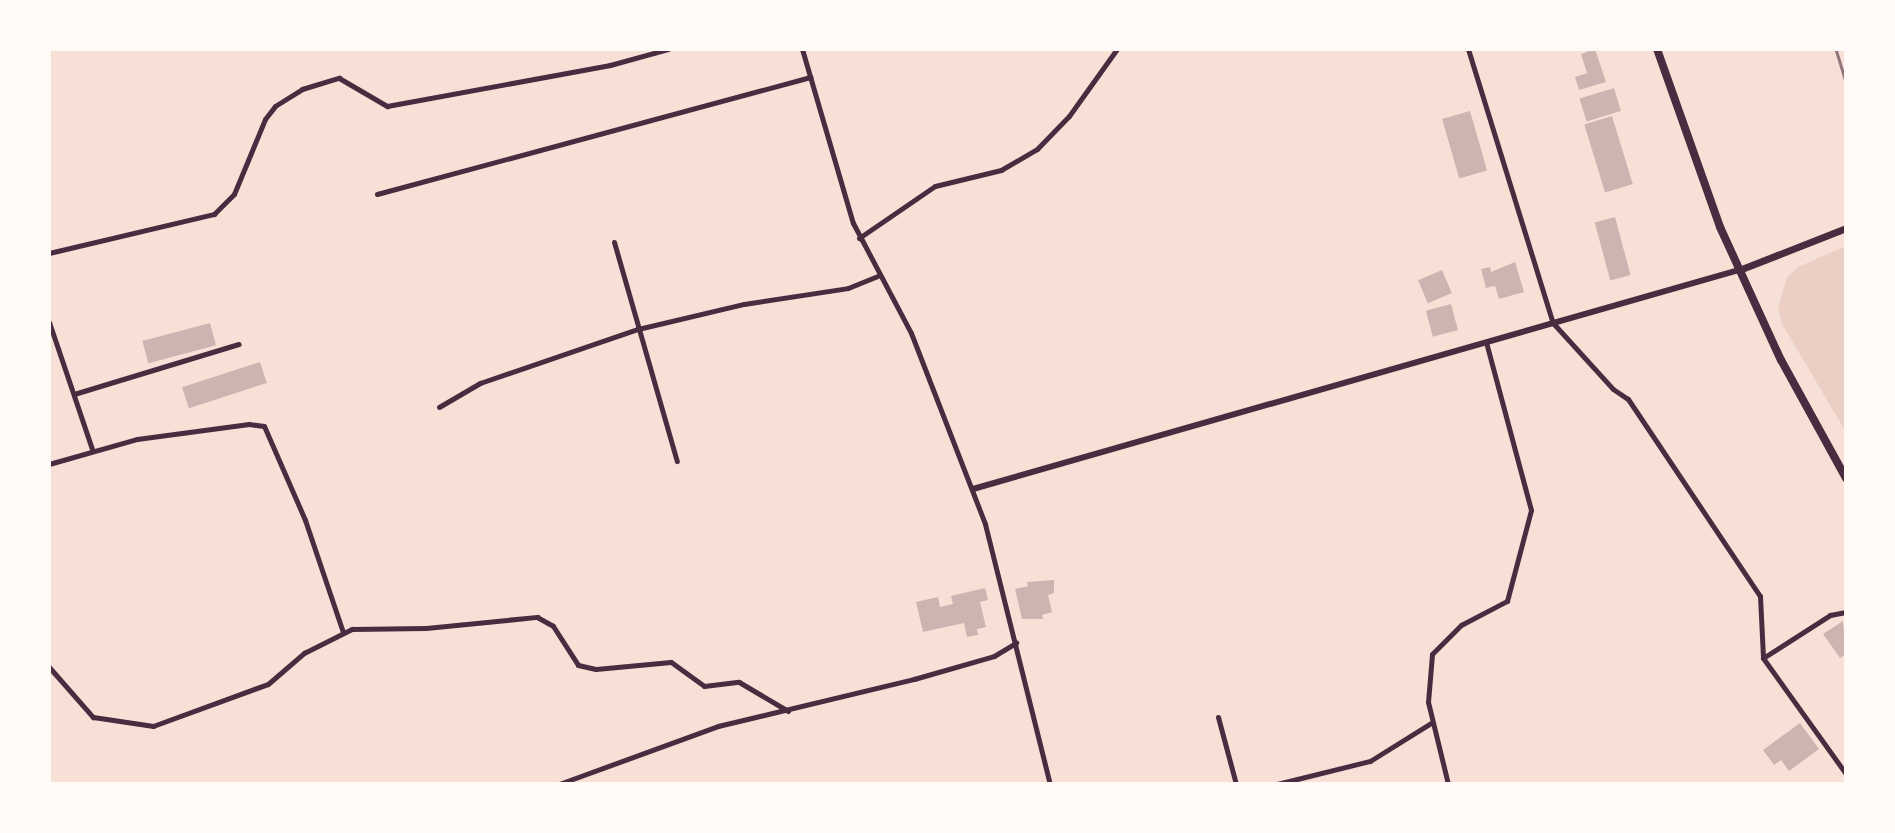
<!DOCTYPE html>
<style>
body{margin:0}
#map{position:relative;width:1895px;height:833px;overflow:hidden;background:#f7e1d7;font-family:Georgia,serif}
div>[style]{position:absolute}
.green>*{inset:0;background:#ebcfc5}
.building>*{inset:0;background:#ccb4b1;transform-origin:0 0}
.minor>*{height:5px;margin:-2.5px;padding:0 2.5px;transform-origin:2.5px;border-radius:2.5px;background:#4a2c40}
.tertiary>*{height:6px;margin:-3px;padding:0 3px;transform-origin:3px;border-radius:3px;background:#4a2c40}
.secondary>*{height:7px;margin:-3.5px;padding:0 3.5px;transform-origin:3.5px;border-radius:3.5px;background:#4a2c40}
.primary>*{height:8px;margin:-4px;padding:0 4px;transform-origin:4px;border-radius:4px;background:#4a2c40}
.rail>*{height:2.5px;margin:-1.25px;padding:0 1.25px;transform-origin:1.25px;border-radius:1.25px;background:#8f747c}
span{translate:-50% -50%;white-space:nowrap;text-align:center;line-height:1.15;-webkit-text-stroke:5px #fffaf5;paint-order:stroke}
.frame{position:absolute;inset:0;border:51px solid #fffaf5;pointer-events:none}
</style>
<div id="map">
<div class="green">
<div style="clip-path:polygon(1846px 246px,1846px 432px,1782px 324px,1778px 308px,1787px 277px,1798px 267px)"></div>
</div>
<div class="building">
<div style="clip-path:polygon(1595px 49px,1606px 82px,1579px 90px,1575px 77px,1587px 73px,1581px 54px)"></div>
<div style="left:1614px;top:88px;width:24px;height:36px;rotate:73deg"></div>
<div style="left:1470px;top:111px;width:62px;height:29px;rotate:74deg"></div>
<div style="left:1612px;top:116px;width:71px;height:29px;rotate:73deg"></div>
<div style="left:1615px;top:217px;width:60px;height:21px;rotate:75deg"></div>
<div style="clip-path:polygon(1515px 262px,1524px 292px,1499px 299px,1495px 286px,1486px 288px,1481px 269px,1490px 267px,1491px 272px)"></div>
<div style="left:1442px;top:270px;width:25px;height:26px;rotate:67deg"></div>
<div style="left:1451px;top:304px;width:27px;height:26px;rotate:75deg"></div>
<div style="left:210px;top:323px;width:23px;height:70px;rotate:75deg"></div>
<div style="left:260px;top:362px;width:22px;height:82px;rotate:72deg"></div>
<div style="clip-path:polygon(1054px 580px,1054px 593px,1048px 595px,1052px 612px,1042px 615px,1043px 619px,1022px 619px,1015px 589px,1028px 586px,1027px 582px)"></div>
<div style="clip-path:polygon(985px 588px,988px 600px,980px 602px,986px 627px,977px 629px,978px 635px,967px 637px,964px 623px,923px 632px,916px 602px,938px 597px,940px 607px,953px 604px,951px 596px)"></div>
<div style="clip-path:polygon(1843px 621px,1846px 654px,1840px 658px,1823px 634px)"></div>
<div style="clip-path:polygon(1800px 723px,1819px 749px,1789px 771px,1781px 760px,1774px 765px,1763px 750px)"></div>
</div>
<div class="minor">
<div style="left:802px;top:49px;width:181px;rotate:73.7deg"></div>
<div style="left:853px;top:223px;width:124px;rotate:62.2deg"></div>
<div style="left:911px;top:333px;width:205px;rotate:68.8deg"></div>
<div style="left:985px;top:524px;width:268px;rotate:76deg"></div>
<div style="left:1468px;top:49px;width:287px;rotate:72.8deg"></div>
<div style="left:1553px;top:323px;width:89px;rotate:47.7deg"></div>
<div style="left:1613px;top:389px;width:18px;rotate:34deg"></div>
<div style="left:1628px;top:399px;width:237px;rotate:56.2deg"></div>
<div style="left:1760px;top:596px;width:62px;rotate:87.2deg"></div>
<div style="left:1763px;top:658px;width:143px;rotate:54.4deg"></div>
<div style="left:377px;top:194px;width:449px;rotate:-15.1deg"></div>
<div style="left:859px;top:238px;width:92px;rotate:-34.4deg"></div>
<div style="left:935px;top:186px;width:68px;rotate:-13.6deg"></div>
<div style="left:1001px;top:170px;width:42px;rotate:-30.3deg"></div>
<div style="left:1037px;top:149px;width:46px;rotate:-45.9deg"></div>
<div style="left:1069px;top:116px;width:82px;rotate:-54.4deg"></div>
<div style="left:614px;top:242px;width:228px;rotate:74deg"></div>
<div style="left:49px;top:253px;width:170px;rotate:-13.3deg"></div>
<div style="left:214px;top:214px;width:28px;rotate:-45deg"></div>
<div style="left:234px;top:194px;width:81px;rotate:-67.5deg"></div>
<div style="left:265px;top:119px;width:16px;rotate:-52deg"></div>
<div style="left:275px;top:106px;width:32px;rotate:-32deg"></div>
<div style="left:302px;top:89px;width:39px;rotate:-17deg"></div>
<div style="left:339px;top:78px;width:56px;rotate:30.3deg"></div>
<div style="left:387px;top:106px;width:227px;rotate:-10.4deg"></div>
<div style="left:610px;top:65px;width:60px;rotate:-15.4deg"></div>
<div style="left:49px;top:322px;width:134px;rotate:71.3deg"></div>
<div style="left:74px;top:394px;width:172px;rotate:-16.9deg"></div>
<div style="left:439px;top:407px;width:48px;rotate:-30.3deg"></div>
<div style="left:480px;top:383px;width:167px;rotate:-18.9deg"></div>
<div style="left:638px;top:329px;width:109px;rotate:-13.3deg"></div>
<div style="left:744px;top:304px;width:105px;rotate:-8.7deg"></div>
<div style="left:848px;top:288px;width:32px;rotate:-22deg"></div>
<div style="left:49px;top:464px;width:91px;rotate:-15.9deg"></div>
<div style="left:137px;top:439px;width:113px;rotate:-7.6deg"></div>
<div style="left:249px;top:424px;width:15px;rotate:8deg"></div>
<div style="left:264px;top:426px;width:103px;rotate:66.4deg"></div>
<div style="left:305px;top:520px;width:118px;rotate:71.3deg"></div>
<div style="left:1763px;top:658px;width:80px;rotate:-32.7deg"></div>
<div style="left:1830px;top:615px;width:16px;rotate:-11deg"></div>
<div style="left:49px;top:667px;width:67px;rotate:48.7deg"></div>
<div style="left:93px;top:717px;width:61px;rotate:8.5deg"></div>
<div style="left:153px;top:726px;width:122px;rotate:-20.1deg"></div>
<div style="left:268px;top:684px;width:48px;rotate:-40.7deg"></div>
<div style="left:304px;top:653px;width:54px;rotate:-26.6deg"></div>
<div style="left:352px;top:629px;width:74px;rotate:-0.8deg"></div>
<div style="left:426px;top:628px;width:112px;rotate:-5.7deg"></div>
<div style="left:537px;top:617px;width:18px;rotate:29deg"></div>
<div style="left:553px;top:626px;width:46px;rotate:57.3deg"></div>
<div style="left:578px;top:665px;width:18px;rotate:13deg"></div>
<div style="left:596px;top:669px;width:75px;rotate:-5.3deg"></div>
<div style="left:671px;top:662px;width:41px;rotate:36deg"></div>
<div style="left:704px;top:686px;width:35px;rotate:-7deg"></div>
<div style="left:739px;top:682px;width:57px;rotate:30.6deg"></div>
<div style="left:1218px;top:717px;width:69px;rotate:75deg"></div>
<div style="left:559px;top:784px;width:169px;rotate:-20deg"></div>
<div style="left:718px;top:726px;width:202px;rotate:-13.5deg"></div>
<div style="left:914px;top:679px;width:83px;rotate:-16deg"></div>
<div style="left:994px;top:656px;width:26px;rotate:-31deg"></div>
<div style="left:1277px;top:784px;width:96px;rotate:-13.9deg"></div>
<div style="left:1370px;top:761px;width:72px;rotate:-31.9deg"></div>
<div style="left:1448px;top:784px;width:84px;rotate:-103.7deg"></div>
<div style="left:1428px;top:702px;width:48px;rotate:-85.2deg"></div>
<div style="left:1432px;top:654px;width:41px;rotate:-45deg"></div>
<div style="left:1461px;top:625px;width:52px;rotate:-27.6deg"></div>
<div style="left:1507px;top:601px;width:94px;rotate:-75.2deg"></div>
<div style="left:1531px;top:510px;width:174px;rotate:-105deg"></div>
</div>
<div class="tertiary">
<div style="left:973px;top:489px;width:797px;rotate:-15.96deg"></div>
</div>
<div class="secondary">
<div style="left:1739px;top:270px;width:115px;rotate:-21.4deg"></div>
</div>
<div class="primary">
<div style="left:1657px;top:49px;width:189px;rotate:70.5deg"></div>
<div style="left:1720px;top:227px;width:146px;rotate:65.4deg"></div>
<div style="left:1781px;top:360px;width:135px;rotate:61.2deg"></div>
</div>
<div class="rail">
<div style="left:1836px;top:49px;width:34px;rotate:73deg"></div>
</div>
<div class="frame"></div>
</div>
